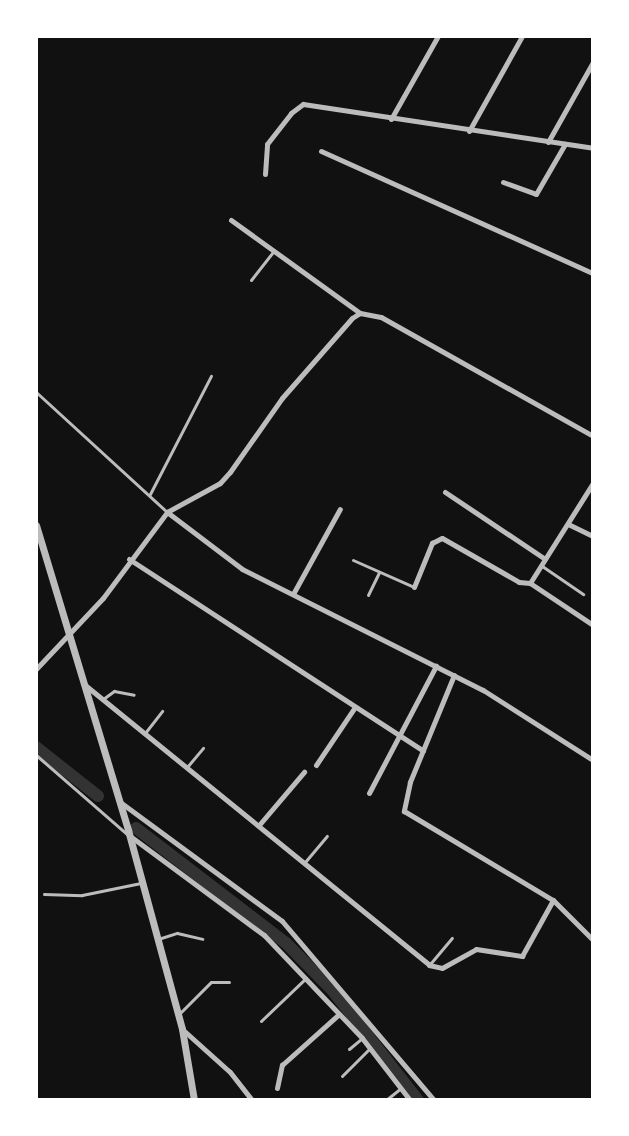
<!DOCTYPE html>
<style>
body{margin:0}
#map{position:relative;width:629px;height:1136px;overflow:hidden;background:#111;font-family:"Nunito Sans",sans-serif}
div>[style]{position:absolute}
.canal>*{height:12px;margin:-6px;padding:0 6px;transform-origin:6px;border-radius:6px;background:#333}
.service>*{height:3px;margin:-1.5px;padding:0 1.5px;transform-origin:1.5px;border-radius:1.5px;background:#bcbcbc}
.minor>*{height:5px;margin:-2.5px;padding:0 2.5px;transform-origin:2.5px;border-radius:2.5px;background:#bcbcbc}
.tertiary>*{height:7px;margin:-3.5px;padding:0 3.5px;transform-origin:3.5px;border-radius:3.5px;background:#bcbcbc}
span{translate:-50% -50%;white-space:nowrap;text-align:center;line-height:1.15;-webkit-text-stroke:4.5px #fff;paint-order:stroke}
.frame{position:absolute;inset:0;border:38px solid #fff;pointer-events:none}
</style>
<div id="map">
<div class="canal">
<div style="left:36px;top:747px;width:79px;rotate:38.3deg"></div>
<div style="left:136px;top:828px;width:189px;rotate:37.5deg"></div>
<div style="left:286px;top:943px;width:67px;rotate:45.6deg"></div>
<div style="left:333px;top:991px;width:138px;rotate:52.1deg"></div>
</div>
<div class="service">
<div style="left:251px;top:280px;width:37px;rotate:-52deg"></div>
<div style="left:36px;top:392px;width:178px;rotate:42.5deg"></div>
<div style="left:150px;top:494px;width:133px;rotate:-62.7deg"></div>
<div style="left:353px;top:560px;width:67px;rotate:23.9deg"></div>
<div style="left:542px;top:566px;width:50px;rotate:34.3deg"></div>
<div style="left:368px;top:595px;width:25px;rotate:-64deg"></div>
<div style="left:103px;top:699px;width:14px;rotate:-36deg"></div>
<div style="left:114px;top:691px;width:20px;rotate:11deg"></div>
<div style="left:145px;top:733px;width:28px;rotate:-52deg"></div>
<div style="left:36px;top:755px;width:122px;rotate:41deg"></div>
<div style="left:187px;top:767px;width:25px;rotate:-50deg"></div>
<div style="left:305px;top:862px;width:34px;rotate:-50deg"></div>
<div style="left:44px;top:894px;width:38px;rotate:2deg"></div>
<div style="left:82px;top:895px;width:60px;rotate:-11.5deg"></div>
<div style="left:158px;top:939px;width:20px;rotate:-18deg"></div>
<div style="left:177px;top:933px;width:26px;rotate:13deg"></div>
<div style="left:430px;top:964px;width:34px;rotate:-50deg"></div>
<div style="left:179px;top:1014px;width:45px;rotate:-45deg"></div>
<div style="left:211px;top:982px;width:18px"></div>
<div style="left:261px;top:1021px;width:62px;rotate:-43.7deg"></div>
<div style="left:349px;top:1049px;width:17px;rotate:-40deg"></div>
<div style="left:342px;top:1076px;width:40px;rotate:-45deg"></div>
<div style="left:386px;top:1100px;width:19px;rotate:-39deg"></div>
</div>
<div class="minor">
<div style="left:391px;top:119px;width:95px;rotate:-60.5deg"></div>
<div style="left:469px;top:131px;width:109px;rotate:-60.8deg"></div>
<div style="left:548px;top:142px;width:92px;rotate:-60.6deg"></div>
<div style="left:321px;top:151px;width:298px;rotate:24.2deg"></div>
<div style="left:265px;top:174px;width:30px;rotate:-86deg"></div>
<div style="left:267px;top:144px;width:39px;rotate:-52deg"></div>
<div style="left:291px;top:113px;width:15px;rotate:-37deg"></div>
<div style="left:303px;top:104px;width:293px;rotate:8.6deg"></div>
<div style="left:503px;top:182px;width:35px;rotate:20deg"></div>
<div style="left:536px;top:194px;width:58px;rotate:-59.9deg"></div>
<div style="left:231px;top:220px;width:159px;rotate:35.8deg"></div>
<div style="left:445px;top:492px;width:120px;rotate:33.8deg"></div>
<div style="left:167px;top:512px;width:94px;rotate:37.2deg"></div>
<div style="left:242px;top:569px;width:270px;rotate:26.7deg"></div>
<div style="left:483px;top:690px;width:130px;rotate:32.5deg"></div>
<div style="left:568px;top:524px;width:28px;rotate:26deg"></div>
<div style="left:129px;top:559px;width:351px;rotate:33.1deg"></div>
<div style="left:530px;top:583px;width:76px;rotate:33.7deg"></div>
<div style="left:414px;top:587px;width:48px;rotate:-67.8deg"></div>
<div style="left:432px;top:543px;width:11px;rotate:-27deg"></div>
<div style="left:442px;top:538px;width:89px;rotate:29.7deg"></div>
<div style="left:519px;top:582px;width:11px;rotate:5deg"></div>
<div style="left:530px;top:583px;width:118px;rotate:-57.8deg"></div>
<div style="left:293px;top:594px;width:97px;rotate:-61.1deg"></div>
<div style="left:36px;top:669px;width:98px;rotate:-46.7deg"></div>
<div style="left:103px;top:598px;width:107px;rotate:-53.3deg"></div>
<div style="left:167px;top:512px;width:60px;rotate:-28.7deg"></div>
<div style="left:220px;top:483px;width:15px;rotate:-48deg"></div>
<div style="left:230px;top:472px;width:90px;rotate:-54.9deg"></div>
<div style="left:282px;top:398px;width:106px;rotate:-48.8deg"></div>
<div style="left:352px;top:318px;width:9px;rotate:-32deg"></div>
<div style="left:360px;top:313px;width:21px;rotate:11deg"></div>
<div style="left:381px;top:317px;width:243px;rotate:29.3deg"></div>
<div style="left:454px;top:675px;width:116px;rotate:112.4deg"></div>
<div style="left:410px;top:782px;width:30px;rotate:102deg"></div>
<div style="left:404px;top:811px;width:174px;rotate:30.9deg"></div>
<div style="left:553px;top:900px;width:57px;rotate:45deg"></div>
<div style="left:85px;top:685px;width:444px;rotate:39.1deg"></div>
<div style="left:429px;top:965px;width:13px;rotate:13deg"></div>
<div style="left:442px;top:968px;width:39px;rotate:-29deg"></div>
<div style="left:476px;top:949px;width:47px;rotate:8.7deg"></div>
<div style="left:522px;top:956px;width:64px;rotate:-61deg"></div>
<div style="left:316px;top:765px;width:70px;rotate:-56.1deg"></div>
<div style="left:369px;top:793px;width:144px;rotate:-62.2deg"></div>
<div style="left:120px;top:802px;width:201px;rotate:36.3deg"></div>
<div style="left:282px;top:921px;width:235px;rotate:49.7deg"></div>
<div style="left:259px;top:825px;width:70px;rotate:-49.7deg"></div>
<div style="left:130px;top:836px;width:167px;rotate:36.5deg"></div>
<div style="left:264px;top:935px;width:142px;rotate:46.4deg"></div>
<div style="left:362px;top:1038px;width:78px;rotate:52.3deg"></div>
<div style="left:182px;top:1029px;width:64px;rotate:41.9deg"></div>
<div style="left:230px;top:1072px;width:36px;rotate:52deg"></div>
<div style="left:277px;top:1088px;width:24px;rotate:-78deg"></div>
<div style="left:282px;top:1065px;width:76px;rotate:-41.8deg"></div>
</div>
<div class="tertiary">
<div style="left:36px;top:525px;width:319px;rotate:73.2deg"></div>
<div style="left:128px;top:830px;width:206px;rotate:74.8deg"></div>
<div style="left:182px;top:1029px;width:72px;rotate:80.4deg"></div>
</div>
<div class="frame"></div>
</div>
